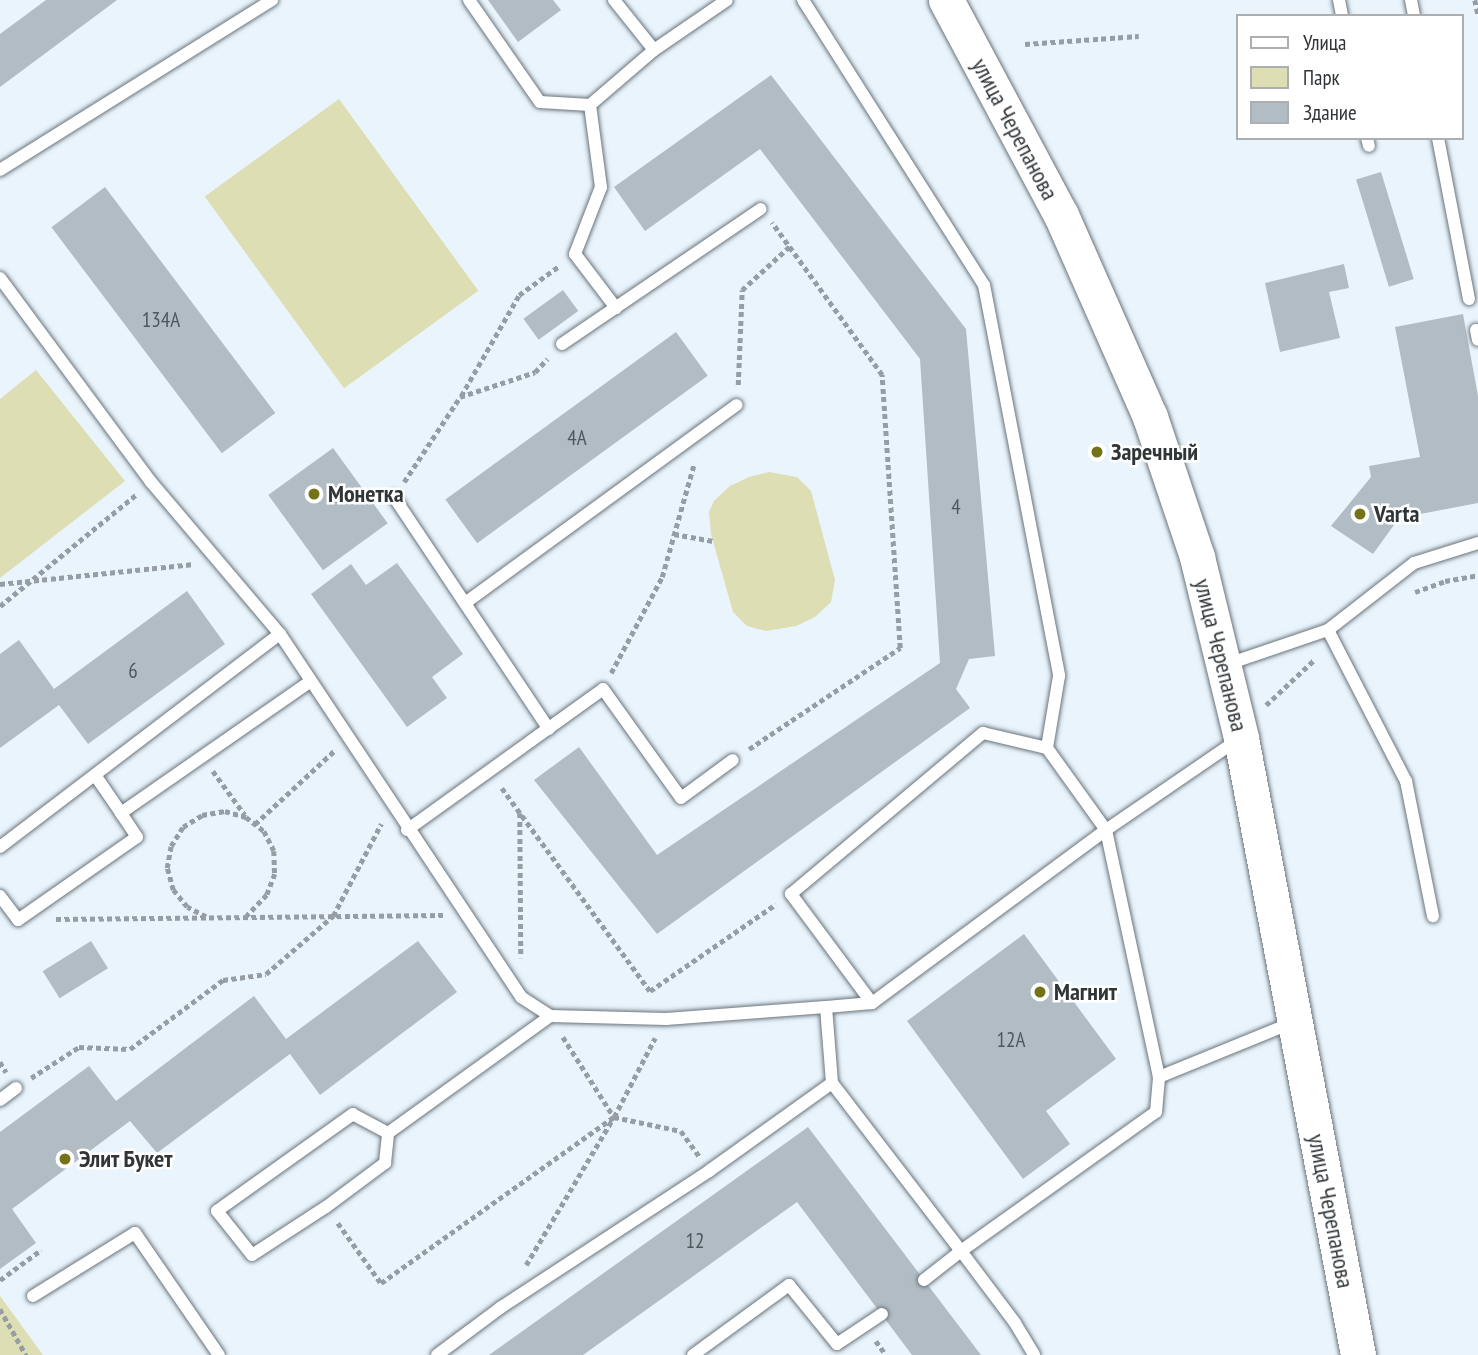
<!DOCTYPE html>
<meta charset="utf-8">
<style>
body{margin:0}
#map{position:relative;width:1478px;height:1355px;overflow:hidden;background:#e9f4fc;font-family:"PT Sans Narrow",sans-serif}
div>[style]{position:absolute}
.green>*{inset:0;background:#dddeb4;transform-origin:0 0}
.building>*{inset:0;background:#b2bcc4;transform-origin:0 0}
.path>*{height:4.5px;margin-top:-2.25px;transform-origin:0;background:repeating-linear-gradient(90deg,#969ea4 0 5px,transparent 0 8.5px)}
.roads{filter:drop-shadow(0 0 2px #6b747b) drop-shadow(0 0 2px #6b747b)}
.lane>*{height:12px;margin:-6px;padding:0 6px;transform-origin:6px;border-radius:6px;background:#fff}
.secondary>*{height:35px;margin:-17.5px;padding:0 17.5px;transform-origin:17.5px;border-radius:17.5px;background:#fff}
.dots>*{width:19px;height:19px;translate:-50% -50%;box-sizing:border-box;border:4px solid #fff;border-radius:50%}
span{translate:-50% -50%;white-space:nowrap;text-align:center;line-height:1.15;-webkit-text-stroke:5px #fff;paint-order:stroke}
.number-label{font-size:21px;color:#50575b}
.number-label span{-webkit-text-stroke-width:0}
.street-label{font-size:24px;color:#303538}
.poi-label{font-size:24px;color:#303538;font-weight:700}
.left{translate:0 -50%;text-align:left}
.legend{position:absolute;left:1236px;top:14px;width:228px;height:126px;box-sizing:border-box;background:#fff;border:2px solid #acaeaf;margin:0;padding:9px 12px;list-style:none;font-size:21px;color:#303538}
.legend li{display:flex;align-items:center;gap:14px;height:35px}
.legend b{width:35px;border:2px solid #acaeaf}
</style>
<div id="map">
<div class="green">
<div style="left:339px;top:99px;width:237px;height:166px;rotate:54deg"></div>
<div style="clip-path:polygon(36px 370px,125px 481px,0 578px,0 399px)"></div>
<div style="clip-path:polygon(769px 472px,797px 477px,811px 491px,835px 580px,831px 602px,815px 617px,796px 626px,766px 631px,747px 626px,733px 612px,711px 534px,709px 512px,714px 501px,730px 486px,749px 477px)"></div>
<div style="clip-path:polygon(0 1296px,43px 1355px,0 1355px)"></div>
</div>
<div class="building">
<div style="clip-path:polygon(46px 0,117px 0,0 87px,0 34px)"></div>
<div style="clip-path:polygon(488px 0,553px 0,561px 10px,518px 42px)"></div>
<div style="clip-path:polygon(771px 75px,966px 329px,995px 656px,969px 659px,956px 689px,970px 708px,657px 934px,534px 780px,579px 747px,657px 855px,940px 663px,920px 359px,760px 149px,645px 231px,614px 187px)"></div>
<div style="left:1381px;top:172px;width:112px;height:26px;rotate:73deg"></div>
<div style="left:105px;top:187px;width:283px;height:67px;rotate:53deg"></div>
<div style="clip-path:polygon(1344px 264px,1349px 288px,1329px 292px,1340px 338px,1280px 352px,1265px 283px)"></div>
<div style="left:563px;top:290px;width:26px;height:49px;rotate:54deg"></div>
<div style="clip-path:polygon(1463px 314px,1478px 396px,1478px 503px,1399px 518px,1373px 554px,1331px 526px,1371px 477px,1369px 466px,1420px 457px,1395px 327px)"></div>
<div style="left:676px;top:332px;width:54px;height:285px;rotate:54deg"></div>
<div style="left:333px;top:448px;width:93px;height:80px;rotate:54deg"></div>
<div style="clip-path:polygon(397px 563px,463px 654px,432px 677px,447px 698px,407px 727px,311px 594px,351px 564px,366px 585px)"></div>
<div style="clip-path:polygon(187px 591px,225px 644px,88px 744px,59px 705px,0 748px,0 654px,19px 640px,54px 689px)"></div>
<div style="clip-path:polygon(1024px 934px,1116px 1059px,1046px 1111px,1070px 1144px,1023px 1179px,907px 1021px)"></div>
<div style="left:91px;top:941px;width:32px;height:57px;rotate:58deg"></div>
<div style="clip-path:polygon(418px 941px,457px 992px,320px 1095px,290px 1054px,157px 1153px,130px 1121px,12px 1209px,36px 1243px,0 1269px,0 1132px,89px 1066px,116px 1101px,254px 996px,286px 1039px)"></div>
<div style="clip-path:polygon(808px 1127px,981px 1355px,912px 1355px,797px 1202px,583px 1355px,489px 1355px)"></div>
</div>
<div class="path">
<div style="left:1475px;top:0;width:14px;rotate:78deg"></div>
<div style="left:1025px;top:44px;width:114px;rotate:-4deg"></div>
<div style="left:738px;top:385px;width:95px;rotate:-87.6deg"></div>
<div style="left:742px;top:290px;width:65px;rotate:-42.5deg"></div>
<div style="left:461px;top:396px;width:116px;rotate:-60.1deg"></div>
<div style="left:519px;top:295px;width:49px;rotate:-35.9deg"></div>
<div style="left:404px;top:482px;width:102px;rotate:-56.6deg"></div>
<div style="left:460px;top:397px;width:79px;rotate:-18.4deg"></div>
<div style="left:535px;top:372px;width:18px;rotate:-47deg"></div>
<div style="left:674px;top:534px;width:40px;rotate:10deg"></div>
<div style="left:0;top:584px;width:195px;rotate:-5.9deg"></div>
<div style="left:1415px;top:592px;width:32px;rotate:-20deg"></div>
<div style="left:1445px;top:581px;width:34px;rotate:-10deg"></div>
<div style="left:0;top:606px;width:177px;rotate:-39.3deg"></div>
<div style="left:611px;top:673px;width:109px;rotate:-62deg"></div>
<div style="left:662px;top:577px;width:117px;rotate:-74.2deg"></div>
<div style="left:1266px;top:705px;width:67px;rotate:-43.2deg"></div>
<div style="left:749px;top:749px;width:182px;rotate:-33.8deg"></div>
<div style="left:900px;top:648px;width:274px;rotate:-93.8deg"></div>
<div style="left:882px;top:375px;width:188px;rotate:-125.9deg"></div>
<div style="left:213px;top:771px;width:54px;rotate:54deg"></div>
<div style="left:502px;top:788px;width:251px;rotate:53.9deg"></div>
<div style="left:650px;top:991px;width:153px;rotate:-34.6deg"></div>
<div style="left:520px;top:813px;width:145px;rotate:89.6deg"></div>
<div style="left:255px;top:824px;width:108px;rotate:-42.7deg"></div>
<div style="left:206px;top:917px;width:21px;rotate:-152deg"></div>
<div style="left:187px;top:907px;width:22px;rotate:-129deg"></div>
<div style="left:173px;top:890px;width:23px;rotate:-105deg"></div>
<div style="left:167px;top:868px;width:22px;rotate:-80deg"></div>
<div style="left:171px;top:846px;width:22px;rotate:-58deg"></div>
<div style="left:183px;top:827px;width:22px;rotate:-32deg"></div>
<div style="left:202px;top:815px;width:23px;rotate:-10deg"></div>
<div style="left:225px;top:811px;width:22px;rotate:16deg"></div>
<div style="left:246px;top:817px;width:23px;rotate:38deg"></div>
<div style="left:264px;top:831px;width:22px;rotate:63deg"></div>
<div style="left:274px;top:851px;width:23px;rotate:88deg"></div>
<div style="left:275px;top:874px;width:22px;rotate:111deg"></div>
<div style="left:267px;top:895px;width:29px;rotate:134deg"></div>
<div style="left:56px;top:919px;width:387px;rotate:-0.6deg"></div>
<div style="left:563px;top:1037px;width:95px;rotate:57.5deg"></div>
<div style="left:614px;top:1117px;width:68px;rotate:11.8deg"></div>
<div style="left:681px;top:1131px;width:31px;rotate:54deg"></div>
<div style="left:0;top:1062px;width:12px;rotate:59deg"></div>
<div style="left:31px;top:1078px;width:57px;rotate:-32.9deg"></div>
<div style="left:79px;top:1047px;width:51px;rotate:2.2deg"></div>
<div style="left:130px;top:1049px;width:116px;rotate:-36.6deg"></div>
<div style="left:223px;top:980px;width:43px;rotate:-7.9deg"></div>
<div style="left:266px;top:974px;width:89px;rotate:-40.9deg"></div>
<div style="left:333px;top:916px;width:104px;rotate:-62.4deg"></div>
<div style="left:338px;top:1223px;width:74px;rotate:54.4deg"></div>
<div style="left:381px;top:1283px;width:286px;rotate:-35.5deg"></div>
<div style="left:526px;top:1265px;width:172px;rotate:-59.3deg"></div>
<div style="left:614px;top:1117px;width:89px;rotate:-62.6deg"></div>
<div style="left:0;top:1280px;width:51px;rotate:-36.2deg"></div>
<div style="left:0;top:1309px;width:53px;rotate:60.5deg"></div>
<div style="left:876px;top:1341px;width:17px;rotate:54deg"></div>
</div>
<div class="roads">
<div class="lane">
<div style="left:469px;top:0;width:124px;rotate:55.2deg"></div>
<div style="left:540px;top:102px;width:50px;rotate:3.4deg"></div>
<div style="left:590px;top:105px;width:84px;rotate:-40.7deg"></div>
<div style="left:654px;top:50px;width:88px;rotate:-34.4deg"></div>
<div style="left:614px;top:0;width:64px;rotate:51.3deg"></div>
<div style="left:803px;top:0;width:338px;rotate:57.6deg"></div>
<div style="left:984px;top:285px;width:398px;rotate:79.1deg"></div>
<div style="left:1059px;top:676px;width:73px;rotate:99.5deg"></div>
<div style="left:1339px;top:0;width:16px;rotate:79deg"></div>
<div style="left:1411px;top:0;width:16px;rotate:79deg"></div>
<div style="left:590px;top:105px;width:83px;rotate:82.4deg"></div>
<div style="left:601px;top:187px;width:72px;rotate:111.2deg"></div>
<div style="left:575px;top:254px;width:68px;rotate:52.8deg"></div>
<div style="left:1367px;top:138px;width:8px;rotate:76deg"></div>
<div style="left:1438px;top:138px;width:164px;rotate:79.1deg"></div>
<div style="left:0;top:170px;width:321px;rotate:-32deg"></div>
<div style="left:0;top:278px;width:254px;rotate:53.5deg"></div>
<div style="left:151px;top:482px;width:199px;rotate:49.7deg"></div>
<div style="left:280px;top:634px;width:436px;rotate:56.4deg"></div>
<div style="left:521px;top:997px;width:35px;rotate:33deg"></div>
<div style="left:550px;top:1016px;width:116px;rotate:1.5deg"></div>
<div style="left:666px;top:1019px;width:160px;rotate:-4.3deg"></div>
<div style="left:1476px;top:330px;width:10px;rotate:79deg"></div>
<div style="left:562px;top:344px;width:240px;rotate:-34.2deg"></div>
<div style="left:394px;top:497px;width:279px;rotate:56.3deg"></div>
<div style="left:465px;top:603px;width:336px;rotate:-36.1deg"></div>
<div style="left:1328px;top:630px;width:170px;rotate:62.7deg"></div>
<div style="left:1406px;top:781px;width:138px;rotate:78.7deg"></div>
<div style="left:1225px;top:665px;width:109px;rotate:-18.8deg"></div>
<div style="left:1328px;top:630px;width:109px;rotate:-37.9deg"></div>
<div style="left:1414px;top:563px;width:67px;rotate:-17.4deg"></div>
<div style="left:95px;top:775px;width:46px;rotate:55.6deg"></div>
<div style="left:407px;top:830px;width:241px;rotate:-35.7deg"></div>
<div style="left:603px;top:689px;width:134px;rotate:54.4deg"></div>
<div style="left:681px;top:798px;width:64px;rotate:-36.2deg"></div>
<div style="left:0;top:847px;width:352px;rotate:-37.3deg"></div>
<div style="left:0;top:896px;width:30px;rotate:53deg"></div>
<div style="left:18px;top:920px;width:145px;rotate:-34.9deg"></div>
<div style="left:137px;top:837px;width:29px;rotate:-124deg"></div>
<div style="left:121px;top:813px;width:231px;rotate:-34.8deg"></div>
<div style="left:872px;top:1003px;width:136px;rotate:-126.6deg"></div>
<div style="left:791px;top:894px;width:251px;rotate:-40deg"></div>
<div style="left:983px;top:733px;width:66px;rotate:13.2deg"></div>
<div style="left:1047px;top:748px;width:101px;rotate:54.3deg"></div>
<div style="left:1106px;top:830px;width:253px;rotate:77.9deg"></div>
<div style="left:1159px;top:1077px;width:143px;rotate:-22.2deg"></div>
<div style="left:832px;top:1083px;width:212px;rotate:52.5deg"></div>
<div style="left:961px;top:1251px;width:239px;rotate:-35.5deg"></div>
<div style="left:1156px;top:1112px;width:35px;rotate:-85deg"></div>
<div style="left:0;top:1100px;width:20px;rotate:-37deg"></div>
<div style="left:388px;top:1133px;width:40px;rotate:-152deg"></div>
<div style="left:353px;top:1114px;width:167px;rotate:144.5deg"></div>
<div style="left:217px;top:1211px;width:56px;rotate:51.5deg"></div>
<div style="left:252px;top:1255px;width:88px;rotate:-33deg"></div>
<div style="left:326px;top:1207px;width:74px;rotate:-36.7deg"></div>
<div style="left:385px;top:1163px;width:30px;rotate:-84deg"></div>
<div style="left:388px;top:1133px;width:200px;rotate:-35.8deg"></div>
<div style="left:924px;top:1280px;width:47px;rotate:-38.1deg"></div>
<div style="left:961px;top:1251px;width:90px;rotate:53.1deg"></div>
<div style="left:1015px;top:1323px;width:37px;rotate:59deg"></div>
<div style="left:33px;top:1296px;width:120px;rotate:-31.7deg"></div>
<div style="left:135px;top:1233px;width:148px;rotate:55.5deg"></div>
<div style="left:437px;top:1355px;width:79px;rotate:-36.7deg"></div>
<div style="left:500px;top:1308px;width:250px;rotate:-33.2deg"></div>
<div style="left:709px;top:1171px;width:151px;rotate:-35.6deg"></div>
<div style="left:832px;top:1083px;width:76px;rotate:-94.5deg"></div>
<div style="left:826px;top:1007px;width:46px;rotate:-5deg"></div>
<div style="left:872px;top:1003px;width:291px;rotate:-36.5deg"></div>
<div style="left:1106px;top:830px;width:161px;rotate:-34.4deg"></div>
<div style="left:693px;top:1355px;width:119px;rotate:-36.1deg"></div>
<div style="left:789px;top:1285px;width:76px;rotate:50.9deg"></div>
<div style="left:837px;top:1344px;width:54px;rotate:-33.7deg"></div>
</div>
<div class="secondary">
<div style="left:946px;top:0;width:244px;rotate:61.9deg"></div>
<div style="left:1061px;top:215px;width:221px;rotate:66.2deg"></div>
<div style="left:1150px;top:417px;width:148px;rotate:71.4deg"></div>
<div style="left:1197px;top:557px;width:186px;rotate:76.3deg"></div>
<div style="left:1241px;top:738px;width:628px;rotate:79.26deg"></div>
</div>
</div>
<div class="dots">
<div style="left:1097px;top:452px;background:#757318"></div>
<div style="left:314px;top:494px;background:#757318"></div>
<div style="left:1360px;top:514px;background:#757318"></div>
<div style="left:1040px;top:992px;background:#757318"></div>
<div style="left:65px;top:1159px;background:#757318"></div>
</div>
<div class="number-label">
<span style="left:161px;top:320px">134А</span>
<span style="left:577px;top:438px">4А</span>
<span style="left:956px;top:507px">4</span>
<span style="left:133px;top:671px">6</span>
<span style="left:1011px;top:1040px">12А</span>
<span style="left:695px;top:1241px">12</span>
</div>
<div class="street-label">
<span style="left:1015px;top:129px;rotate:62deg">улица Черепанова</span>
<span style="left:1221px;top:655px;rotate:76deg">улица Черепанова</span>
<span style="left:1331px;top:1211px;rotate:79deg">улица Черепанова</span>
</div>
<div class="poi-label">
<span class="left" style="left:1111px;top:452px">Заречный</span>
<span class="left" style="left:328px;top:494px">Монетка</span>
<span class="left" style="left:1374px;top:514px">Varta</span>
<span class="left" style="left:1054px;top:992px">Магнит</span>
<span class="left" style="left:79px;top:1159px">Элит Букет</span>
</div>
<ul class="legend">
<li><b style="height:9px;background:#fff"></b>Улица</li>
<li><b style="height:19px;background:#dddeb4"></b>Парк</li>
<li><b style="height:19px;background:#b2bcc4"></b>Здание</li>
</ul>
</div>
